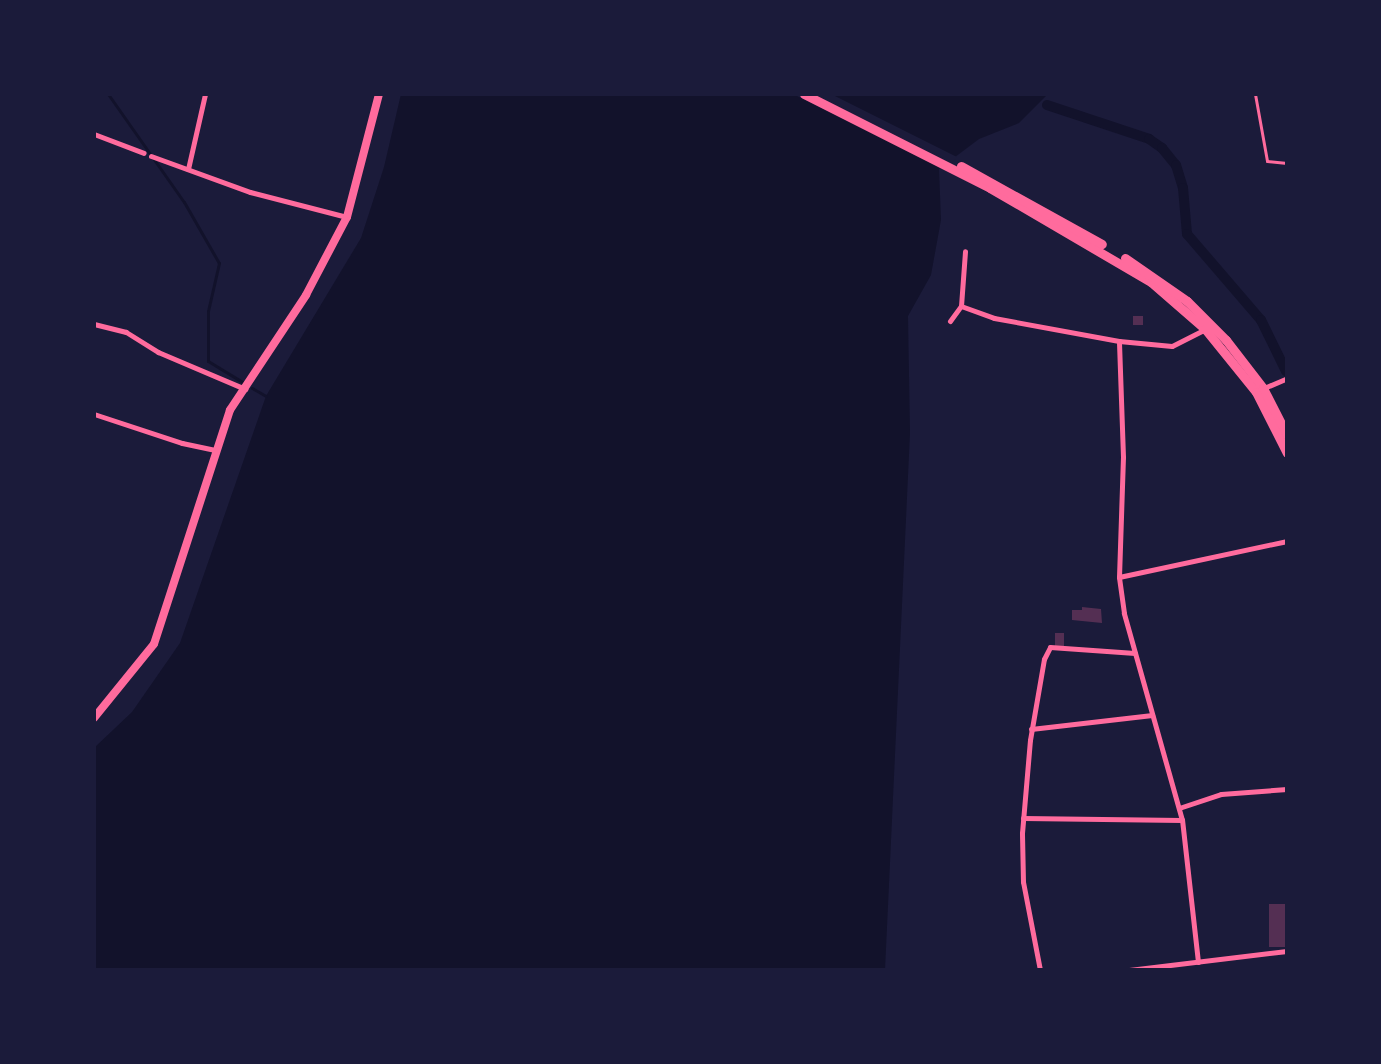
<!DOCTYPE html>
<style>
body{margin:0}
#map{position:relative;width:1381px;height:1064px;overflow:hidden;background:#1b1b3a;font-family:Raleway,sans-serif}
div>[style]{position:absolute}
.water>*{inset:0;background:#12122b}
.pier>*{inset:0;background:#1b1b3a}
.stream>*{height:3px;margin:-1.5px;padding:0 1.5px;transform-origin:1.5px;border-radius:1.5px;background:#12122b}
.canal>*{height:10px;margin:-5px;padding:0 5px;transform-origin:5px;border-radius:5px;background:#12122b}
.building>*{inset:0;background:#542f53;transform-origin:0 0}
.service>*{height:3px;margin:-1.5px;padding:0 1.5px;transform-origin:1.5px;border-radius:1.5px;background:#ff6b9d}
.minor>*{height:5px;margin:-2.5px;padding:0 2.5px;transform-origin:2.5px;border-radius:2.5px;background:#ff6b9d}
.primary>*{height:8px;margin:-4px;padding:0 4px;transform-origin:4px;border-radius:4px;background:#ff6b9d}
.trunk>*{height:9px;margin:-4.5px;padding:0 4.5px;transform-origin:4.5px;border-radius:4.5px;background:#ff6b9d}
span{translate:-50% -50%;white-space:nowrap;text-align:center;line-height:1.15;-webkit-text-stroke:6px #1b1b3a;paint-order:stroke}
.frame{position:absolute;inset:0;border:96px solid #1b1b3a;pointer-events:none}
</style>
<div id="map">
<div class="water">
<div style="clip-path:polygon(401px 94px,1048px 94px,1019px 123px,979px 139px,939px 169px,941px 220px,931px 275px,908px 316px,910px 433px,885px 970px,94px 970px,94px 748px,132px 712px,180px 643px,266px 396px,361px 238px,384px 167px)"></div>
</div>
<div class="pier">
<div style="clip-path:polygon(793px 94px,831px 94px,957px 157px,945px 170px)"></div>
</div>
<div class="stream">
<div style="left:108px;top:94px;width:132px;rotate:54.9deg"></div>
<div style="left:184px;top:202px;width:70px;rotate:60.2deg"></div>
<div style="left:219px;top:263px;width:49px;rotate:102.9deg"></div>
<div style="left:208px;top:311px;width:50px;rotate:90deg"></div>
<div style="left:208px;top:361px;width:42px;rotate:31.4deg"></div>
<div style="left:252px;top:388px;width:16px;rotate:30deg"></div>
</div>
<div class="canal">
<div style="left:1047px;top:105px;width:108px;rotate:18.4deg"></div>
<div style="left:1149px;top:139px;width:16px;rotate:35deg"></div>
<div style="left:1162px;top:148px;width:22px;rotate:51deg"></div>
<div style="left:1176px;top:165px;width:24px;rotate:73deg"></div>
<div style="left:1183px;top:188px;width:46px;rotate:85deg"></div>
<div style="left:1187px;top:234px;width:113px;rotate:49.3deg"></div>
<div style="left:1261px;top:320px;width:57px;rotate:63.9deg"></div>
</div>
<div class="building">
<div style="left:1133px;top:316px;width:10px;height:9px"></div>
<div style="clip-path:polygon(1082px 607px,1101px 609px,1102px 623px,1072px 620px,1072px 610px,1082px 610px)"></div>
<div style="left:1055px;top:633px;width:9px;height:13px"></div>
<div style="left:1269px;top:904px;width:17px;height:43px"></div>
</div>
<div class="service">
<div style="left:1255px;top:94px;width:68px;rotate:79.8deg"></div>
<div style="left:1267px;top:161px;width:20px;rotate:6deg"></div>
</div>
<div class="minor">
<div style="left:94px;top:134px;width:53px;rotate:20.8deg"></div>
<div style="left:151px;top:156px;width:105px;rotate:20deg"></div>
<div style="left:250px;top:192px;width:100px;rotate:14.5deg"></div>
<div style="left:188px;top:169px;width:77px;rotate:-77.2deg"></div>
<div style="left:961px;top:306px;width:55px;rotate:-85.8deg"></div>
<div style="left:950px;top:321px;width:19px;rotate:-54deg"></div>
<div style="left:961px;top:306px;width:35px;rotate:20deg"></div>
<div style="left:994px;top:318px;width:127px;rotate:10.4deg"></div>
<div style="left:94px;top:324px;width:33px;rotate:14deg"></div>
<div style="left:126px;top:332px;width:38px;rotate:32deg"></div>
<div style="left:158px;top:352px;width:95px;rotate:23deg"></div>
<div style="left:1264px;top:388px;width:25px;rotate:-23deg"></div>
<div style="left:94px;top:414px;width:93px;rotate:18.2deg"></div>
<div style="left:182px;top:443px;width:35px;rotate:12deg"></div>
<div style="left:1119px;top:577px;width:172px;rotate:-12.1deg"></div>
<div style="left:1031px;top:729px;width:122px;rotate:-6.6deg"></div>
<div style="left:1179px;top:808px;width:44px;rotate:-18.4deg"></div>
<div style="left:1221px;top:794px;width:66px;rotate:-4.3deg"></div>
<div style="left:1023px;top:818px;width:159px;rotate:0.7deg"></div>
<div style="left:1198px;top:962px;width:143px;rotate:-96.4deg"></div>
<div style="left:1182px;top:820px;width:215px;rotate:-105.7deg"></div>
<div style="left:1124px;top:613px;width:36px;rotate:-98deg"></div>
<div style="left:1119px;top:577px;width:120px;rotate:-88.1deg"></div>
<div style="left:1123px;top:457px;width:116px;rotate:-92deg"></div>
<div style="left:1119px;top:341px;width:53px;rotate:5.4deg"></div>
<div style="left:1172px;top:346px;width:36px;rotate:-27deg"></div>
<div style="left:1040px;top:970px;width:90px;rotate:-100.9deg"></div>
<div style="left:1023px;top:882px;width:49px;rotate:-91.2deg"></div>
<div style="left:1022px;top:833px;width:93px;rotate:-85.1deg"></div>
<div style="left:1030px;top:740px;width:82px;rotate:-80.2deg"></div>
<div style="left:1044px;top:659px;width:13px;rotate:-63deg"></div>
<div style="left:1050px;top:647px;width:85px;rotate:4deg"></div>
<div style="left:1129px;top:970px;width:159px;rotate:-6.9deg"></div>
</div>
<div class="primary">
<div style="left:94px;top:718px;width:95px;rotate:-51deg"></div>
<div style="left:154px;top:644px;width:246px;rotate:-72deg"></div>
<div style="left:230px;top:410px;width:138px;rotate:-56.5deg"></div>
<div style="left:306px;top:295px;width:88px;rotate:-62.3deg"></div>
<div style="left:347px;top:217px;width:127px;rotate:-75.4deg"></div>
</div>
<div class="trunk">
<div style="left:804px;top:94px;width:208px;rotate:26.8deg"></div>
<div style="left:990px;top:188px;width:186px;rotate:30.3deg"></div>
<div style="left:1151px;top:282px;width:72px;rotate:41deg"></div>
<div style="left:1205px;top:329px;width:81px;rotate:51deg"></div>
<div style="left:1256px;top:392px;width:68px;rotate:63.1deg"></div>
<div style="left:961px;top:166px;width:161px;rotate:29deg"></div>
<div style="left:1125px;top:258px;width:75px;rotate:34.7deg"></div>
<div style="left:1187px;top:301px;width:55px;rotate:45deg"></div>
<div style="left:1226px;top:340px;width:61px;rotate:52.4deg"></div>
<div style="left:1263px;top:388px;width:53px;rotate:62.9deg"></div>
</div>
<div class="frame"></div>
</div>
